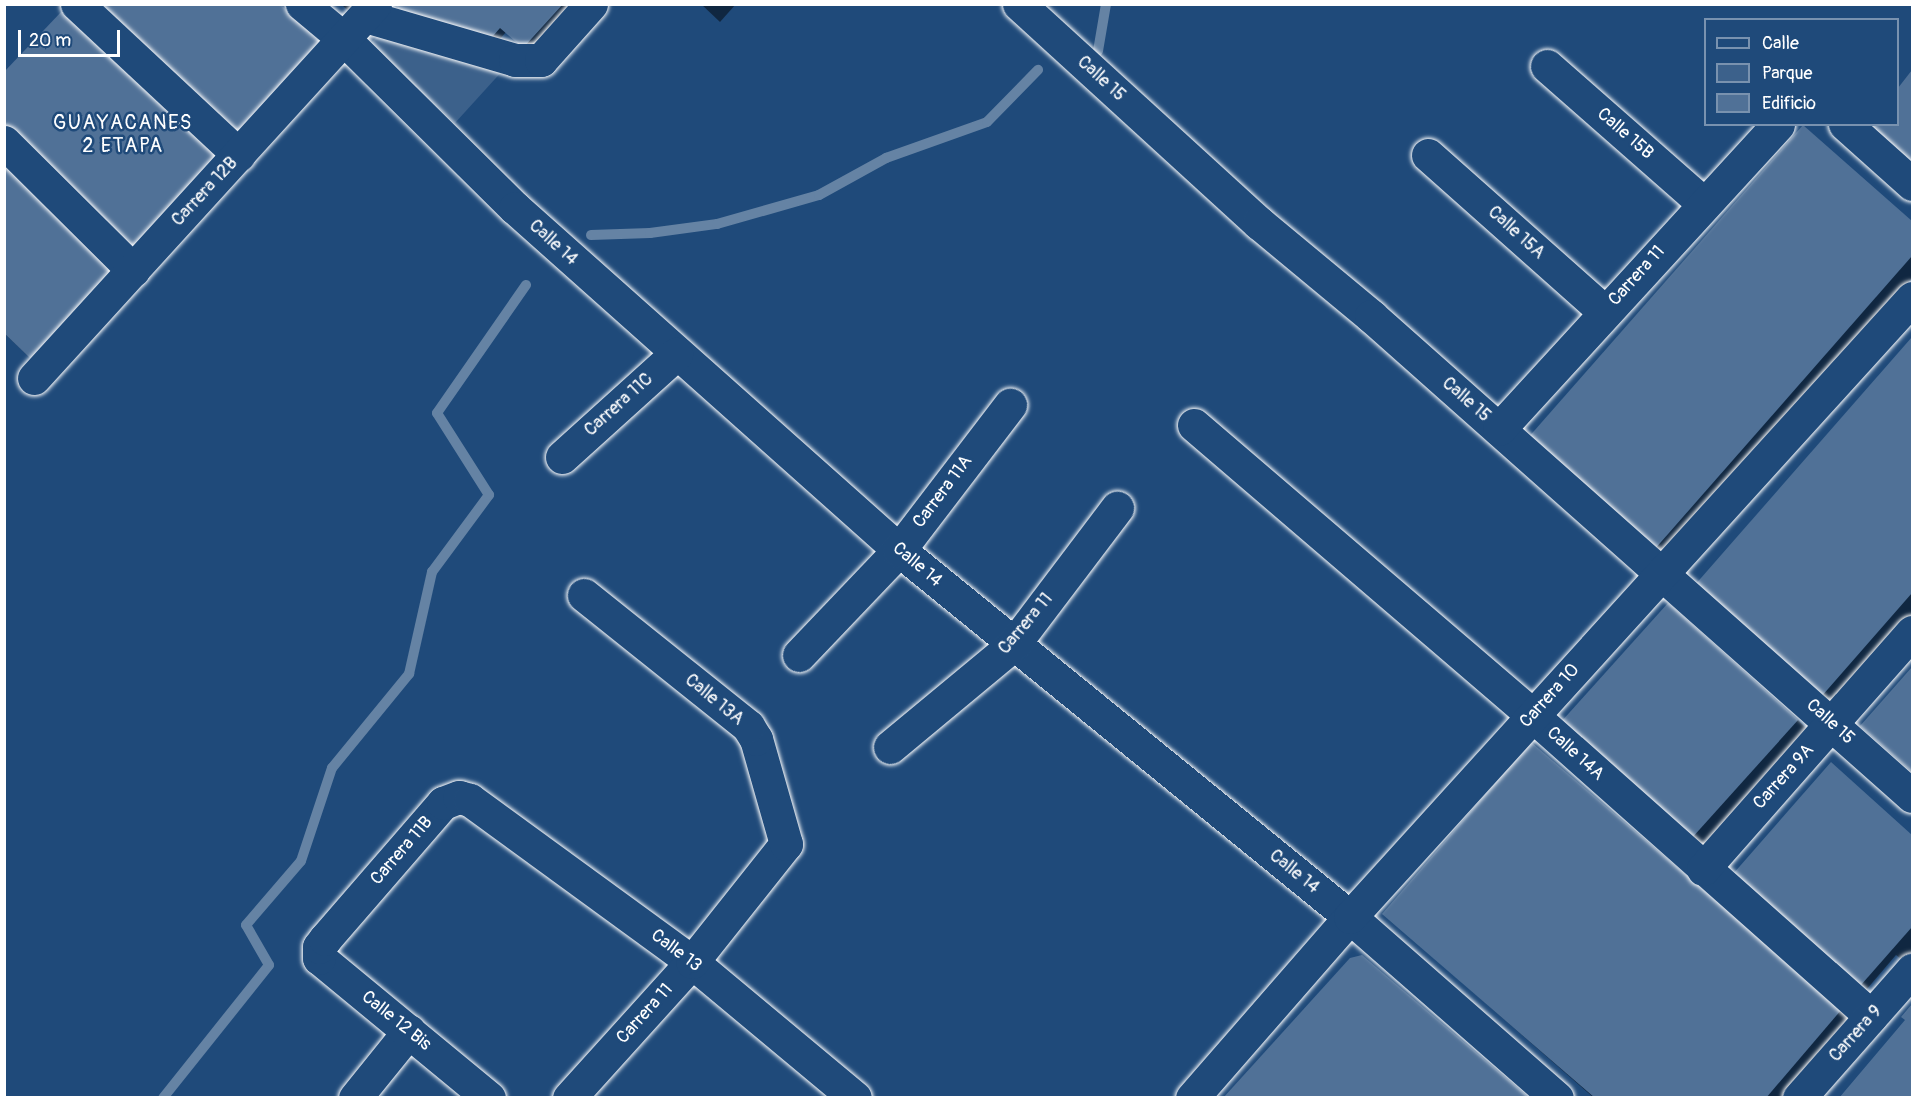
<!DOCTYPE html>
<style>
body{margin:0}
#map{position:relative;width:1917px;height:1102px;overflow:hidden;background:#1f4a7a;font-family:Pangolin,sans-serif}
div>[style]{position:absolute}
.green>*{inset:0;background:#3c618b}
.shadow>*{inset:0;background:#0007}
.stream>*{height:10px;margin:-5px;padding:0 5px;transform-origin:5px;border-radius:5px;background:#6583a4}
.building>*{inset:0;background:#507197;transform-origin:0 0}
.roads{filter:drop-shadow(0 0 2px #fff) drop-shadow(0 0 2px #fff)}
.minor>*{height:33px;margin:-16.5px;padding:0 16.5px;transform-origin:16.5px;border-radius:16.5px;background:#1f4a7a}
span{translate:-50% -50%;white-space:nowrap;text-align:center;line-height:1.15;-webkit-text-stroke:5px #1f4a7a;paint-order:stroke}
.street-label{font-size:18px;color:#fff}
.neighbourhood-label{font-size:20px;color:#fff;letter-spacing:1.5px}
.frame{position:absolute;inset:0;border:6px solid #fff;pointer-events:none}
.legend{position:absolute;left:1704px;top:18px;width:195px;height:108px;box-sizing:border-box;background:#1f4a7a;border:2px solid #7992af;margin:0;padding:8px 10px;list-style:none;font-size:18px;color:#fff}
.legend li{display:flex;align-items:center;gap:12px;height:30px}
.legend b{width:30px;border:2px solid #7992af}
.scale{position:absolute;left:18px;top:30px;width:102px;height:27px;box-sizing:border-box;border:3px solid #fff;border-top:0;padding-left:8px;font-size:18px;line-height:21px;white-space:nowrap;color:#fff;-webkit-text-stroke:4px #1f4a7a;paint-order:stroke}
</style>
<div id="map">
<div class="green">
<div style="clip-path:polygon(381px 33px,505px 68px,455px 123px,370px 44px)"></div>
</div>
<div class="shadow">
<div style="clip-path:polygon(341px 4px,374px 4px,359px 21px)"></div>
<div style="clip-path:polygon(583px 4px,534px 58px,506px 32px,493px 47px,425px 30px,398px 6px)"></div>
<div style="clip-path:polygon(701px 4px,736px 4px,720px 22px)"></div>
<div style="clip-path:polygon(1912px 73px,1912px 162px,1879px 134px,1898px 124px,1898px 90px)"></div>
<div style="clip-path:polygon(1803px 127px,1912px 223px,1912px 278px,1666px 560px,1529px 439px)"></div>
<div style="clip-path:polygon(4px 168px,114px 272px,42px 369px,4px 333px)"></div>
<div style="clip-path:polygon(1912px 339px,1912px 615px,1832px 707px,1696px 586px)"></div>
<div style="clip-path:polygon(1912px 669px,1912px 772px,1862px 726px)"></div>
<div style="clip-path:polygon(1798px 720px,1808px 730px,1702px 850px,1572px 735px)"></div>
<div style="clip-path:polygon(1831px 764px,1912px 837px,1912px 960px,1908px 965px,1896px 955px,1867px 989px,1841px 966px)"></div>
<div style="clip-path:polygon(1384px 914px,1841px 1010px,1852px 1021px,1795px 1098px,1594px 1098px)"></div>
<div style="clip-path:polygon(1912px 1006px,1912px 1098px,1841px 1098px,1907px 1021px,1903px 1017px)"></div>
</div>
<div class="stream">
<div style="left:1098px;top:51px;width:48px;rotate:-80.3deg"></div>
<div style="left:591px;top:235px;width:59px;rotate:-1.9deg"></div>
<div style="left:650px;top:233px;width:68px;rotate:-7.7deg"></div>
<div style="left:717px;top:224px;width:106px;rotate:-15.9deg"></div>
<div style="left:819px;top:195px;width:77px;rotate:-28.9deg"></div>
<div style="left:886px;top:158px;width:107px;rotate:-19.6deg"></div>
<div style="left:987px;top:122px;width:73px;rotate:-45.6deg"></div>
<div style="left:163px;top:1098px;width:170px;rotate:-51.4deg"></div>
<div style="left:269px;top:965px;width:46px;rotate:-119.9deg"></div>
<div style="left:246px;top:925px;width:84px;rotate:-49.3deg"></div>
<div style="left:301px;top:861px;width:98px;rotate:-71.6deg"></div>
<div style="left:332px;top:768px;width:122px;rotate:-50.7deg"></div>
<div style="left:409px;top:674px;width:105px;rotate:-77.3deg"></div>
<div style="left:432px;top:572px;width:96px;rotate:-53.5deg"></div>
<div style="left:489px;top:495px;width:97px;rotate:-122.4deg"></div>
<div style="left:437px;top:413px;width:156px;rotate:-55.2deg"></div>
</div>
<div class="building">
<div style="clip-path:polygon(102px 4px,280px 4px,321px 43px,237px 132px)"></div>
<div style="clip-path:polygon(563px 4px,523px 48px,500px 28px,487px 43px,418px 26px,396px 6px)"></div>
<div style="clip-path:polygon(62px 11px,219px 158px,134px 247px,4px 125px,4px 72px)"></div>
<div style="clip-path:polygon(1912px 70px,1912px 163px,1868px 124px,1898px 124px,1898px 88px)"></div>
<div style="clip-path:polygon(1803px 125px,1912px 221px,1912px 256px,1654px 550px,1527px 439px)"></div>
<div style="clip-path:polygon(5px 166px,115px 271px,31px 359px,5px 334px)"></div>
<div style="clip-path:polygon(1912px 337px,1912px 593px,1821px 697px,1694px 586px)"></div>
<div style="left:1668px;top:603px;width:175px;height:163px;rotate:42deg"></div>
<div style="clip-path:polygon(1912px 667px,1912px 772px,1860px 726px)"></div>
<div style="clip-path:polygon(1531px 742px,1842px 1009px,1766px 1098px,1595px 1098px,1382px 914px)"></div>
<div style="clip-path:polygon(1831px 762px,1912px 835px,1912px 927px,1861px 985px,1733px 874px)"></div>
<div style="clip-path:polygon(1362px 955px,1520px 1090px,1529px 1098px,1223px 1098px,1350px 958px)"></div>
<div style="clip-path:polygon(1912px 1004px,1912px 1098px,1839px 1098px,1905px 1020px,1901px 1017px)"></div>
</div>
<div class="roads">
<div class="minor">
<div style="left:77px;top:4px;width:221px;rotate:43deg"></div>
<div style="left:302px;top:4px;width:55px;rotate:39.8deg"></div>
<div style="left:344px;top:39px;width:240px;rotate:44.7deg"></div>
<div style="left:515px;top:208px;width:514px;rotate:41.69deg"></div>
<div style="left:899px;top:550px;width:581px;rotate:39.14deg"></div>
<div style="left:1350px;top:917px;width:275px;rotate:41.2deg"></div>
<div style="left:1019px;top:4px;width:325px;rotate:42.4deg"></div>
<div style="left:1259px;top:223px;width:146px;rotate:39.7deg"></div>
<div style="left:1371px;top:316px;width:723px;rotate:41.58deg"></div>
<div style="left:365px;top:16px;width:156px;rotate:16.3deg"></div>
<div style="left:515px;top:60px;width:26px"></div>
<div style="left:541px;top:60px;width:75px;rotate:-48.2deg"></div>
<div style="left:1547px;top:66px;width:208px;rotate:41.3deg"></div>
<div style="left:1845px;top:124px;width:90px;rotate:41.8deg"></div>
<div style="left:4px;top:142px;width:182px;rotate:44.8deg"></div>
<div style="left:1428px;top:155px;width:237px;rotate:41.6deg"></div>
<div style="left:34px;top:378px;width:506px;rotate:-47.64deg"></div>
<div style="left:1194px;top:425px;width:447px;rotate:40.6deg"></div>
<div style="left:1533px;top:716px;width:452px;rotate:41.6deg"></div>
<div style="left:1499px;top:429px;width:413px;rotate:-47.5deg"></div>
<div style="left:562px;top:457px;width:154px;rotate:-42.1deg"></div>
<div style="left:799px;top:655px;width:145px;rotate:-46.4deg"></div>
<div style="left:899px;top:550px;width:183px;rotate:-52.6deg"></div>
<div style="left:890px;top:747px;width:161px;rotate:-39.7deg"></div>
<div style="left:1014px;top:644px;width:171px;rotate:-52.9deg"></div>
<div style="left:1703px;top:869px;width:316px;rotate:-48.6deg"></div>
<div style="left:355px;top:1098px;width:86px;rotate:-51.1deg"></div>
<div style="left:489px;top:1098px;width:220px;rotate:-140.5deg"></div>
<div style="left:319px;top:958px;width:11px;rotate:-90deg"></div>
<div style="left:319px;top:947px;width:10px;rotate:-53deg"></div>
<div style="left:325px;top:939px;width:180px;rotate:-49.1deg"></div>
<div style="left:443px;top:803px;width:17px;rotate:-21deg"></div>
<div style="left:459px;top:797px;width:11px;rotate:15deg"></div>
<div style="left:470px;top:800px;width:275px;rotate:36.1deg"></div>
<div style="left:692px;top:962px;width:212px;rotate:39.8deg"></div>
<div style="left:569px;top:1098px;width:183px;rotate:-47.9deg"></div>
<div style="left:692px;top:962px;width:151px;rotate:-51.5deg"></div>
<div style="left:786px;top:844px;width:109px;rotate:-105.9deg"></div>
<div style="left:756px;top:739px;width:15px;rotate:-122deg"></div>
<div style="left:748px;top:726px;width:210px;rotate:-141.4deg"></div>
<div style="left:1192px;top:1098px;width:240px;rotate:-48.9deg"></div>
<div style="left:1350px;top:917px;width:836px;rotate:-47.76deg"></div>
<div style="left:1799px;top:1098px;width:171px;rotate:-48.6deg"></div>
</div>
</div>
<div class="street-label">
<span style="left:1101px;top:79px;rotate:42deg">Calle 15</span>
<span style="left:1625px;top:134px;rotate:41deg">Calle 15B</span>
<span style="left:205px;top:192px;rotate:-47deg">Carrera 12B</span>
<span style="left:1516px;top:233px;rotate:42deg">Calle 15A</span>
<span style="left:553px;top:243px;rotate:42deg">Calle 14</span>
<span style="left:1637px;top:276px;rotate:-48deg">Carrera 11</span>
<span style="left:1466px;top:400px;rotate:41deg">Calle 15</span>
<span style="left:619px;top:405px;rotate:-42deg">Carrera 11C</span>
<span style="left:943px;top:492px;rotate:-53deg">Carrera 11A</span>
<span style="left:917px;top:565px;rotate:40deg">Calle 14</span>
<span style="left:1026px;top:624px;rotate:-50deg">Carrera 11</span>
<span style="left:1550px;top:696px;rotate:-48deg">Carrera 10</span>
<span style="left:714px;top:700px;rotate:39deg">Calle 13A</span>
<span style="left:1830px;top:722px;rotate:42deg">Calle 15</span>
<span style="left:1575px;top:754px;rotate:42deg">Calle 14A</span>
<span style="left:1784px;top:777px;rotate:-48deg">Carrera 9A</span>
<span style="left:402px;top:851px;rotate:-49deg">Carrera 11B</span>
<span style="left:1294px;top:872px;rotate:39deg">Calle 14</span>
<span style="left:676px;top:951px;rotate:37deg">Calle 13</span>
<span style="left:645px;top:1014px;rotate:-48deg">Carrera 11</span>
<span style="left:396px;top:1021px;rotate:39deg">Calle 12 Bis</span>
<span style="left:1856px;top:1034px;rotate:-48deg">Carrera 9</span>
</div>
<div class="neighbourhood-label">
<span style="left:123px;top:134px">GUAYACANES<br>2 ETAPA</span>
</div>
<div class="frame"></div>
<ul class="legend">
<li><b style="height:8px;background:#1f4a7a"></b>Calle</li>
<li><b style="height:16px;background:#3c618b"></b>Parque</li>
<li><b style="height:16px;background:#507197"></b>Edificio</li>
</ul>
<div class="scale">20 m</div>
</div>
